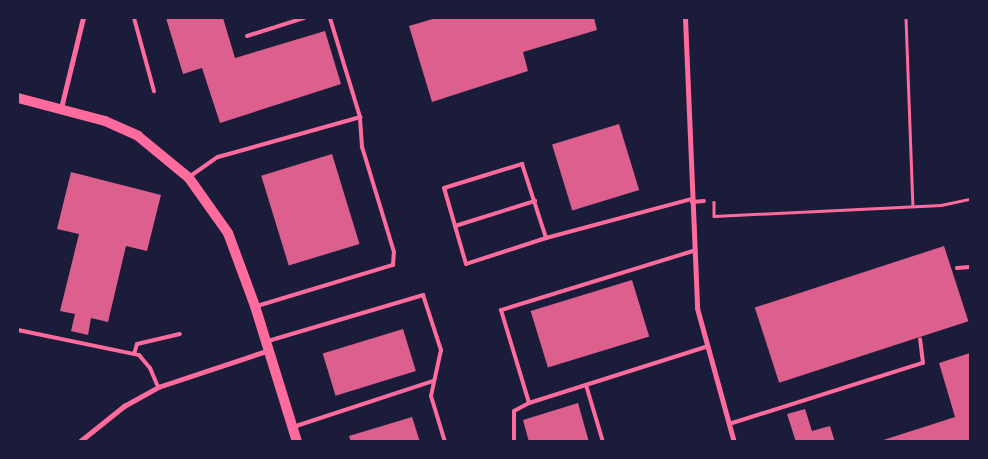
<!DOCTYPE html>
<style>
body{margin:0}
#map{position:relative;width:988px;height:459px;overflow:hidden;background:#1b1b3a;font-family:Helvetica,sans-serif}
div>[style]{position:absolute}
.building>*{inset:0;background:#dd5f8e;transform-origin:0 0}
.path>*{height:2.5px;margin:-1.25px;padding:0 1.25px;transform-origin:1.25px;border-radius:1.25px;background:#ff6b9d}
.service>*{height:4px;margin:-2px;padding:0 2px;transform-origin:2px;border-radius:2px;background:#ff6b9d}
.minor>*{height:5px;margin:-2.5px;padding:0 2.5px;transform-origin:2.5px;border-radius:2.5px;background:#ff6b9d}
.secondary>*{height:10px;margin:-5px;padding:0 5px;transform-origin:5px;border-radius:5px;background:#ff6b9d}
span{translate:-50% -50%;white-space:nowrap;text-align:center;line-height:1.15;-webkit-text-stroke:4px #1b1b3a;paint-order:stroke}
.frame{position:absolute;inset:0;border:19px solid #1b1b3a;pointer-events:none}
</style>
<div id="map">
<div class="building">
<div style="clip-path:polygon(166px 18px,223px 18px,235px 58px,325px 31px,341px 84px,220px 123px,202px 68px,183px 74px)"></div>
<div style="clip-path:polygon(436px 18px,594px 18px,597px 30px,523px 52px,528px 71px,432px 102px,409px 26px)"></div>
<div style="left:619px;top:124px;width:69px;height:70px;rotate:73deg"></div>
<div style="left:332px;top:154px;width:94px;height:74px;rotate:73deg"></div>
<div style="clip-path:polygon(71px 172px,161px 195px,147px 251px,126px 246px,108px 322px,91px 318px,88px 335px,71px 331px,75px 314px,60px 311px,79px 234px,57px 229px)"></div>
<div style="left:944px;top:246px;width:79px;height:199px;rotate:72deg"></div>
<div style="left:632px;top:280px;width:59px;height:106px;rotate:73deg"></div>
<div style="left:403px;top:329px;width:44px;height:84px;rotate:73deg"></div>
<div style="clip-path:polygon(970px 353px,970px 442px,877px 442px,955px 417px,939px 363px)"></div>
<div style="clip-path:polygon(578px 403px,589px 442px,529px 442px,523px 420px)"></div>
<div style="clip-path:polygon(805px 409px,812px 431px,830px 426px,835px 442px,796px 442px,787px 414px)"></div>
<div style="clip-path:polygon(412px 417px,420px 442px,351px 442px,349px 436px)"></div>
</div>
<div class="path">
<div style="left:906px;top:18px;width:188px;rotate:87.9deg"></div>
<div style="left:714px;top:202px;width:14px;rotate:90deg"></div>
<div style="left:714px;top:216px;width:227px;rotate:-2.8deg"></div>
<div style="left:941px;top:205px;width:30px;rotate:-12deg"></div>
</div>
<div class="service">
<div style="left:134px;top:18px;width:76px;rotate:74.7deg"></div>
<div style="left:247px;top:36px;width:60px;rotate:-17.5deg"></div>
<div style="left:189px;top:177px;width:35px;rotate:-35deg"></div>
<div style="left:218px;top:157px;width:148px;rotate:-15.7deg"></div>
<div style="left:692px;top:202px;width:12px;rotate:-5deg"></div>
<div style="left:455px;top:226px;width:84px;rotate:-17.4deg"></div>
<div style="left:546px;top:238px;width:84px;rotate:162deg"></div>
<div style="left:466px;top:264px;width:79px;rotate:-106.1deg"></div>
<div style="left:444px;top:188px;width:82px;rotate:-17.1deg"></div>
<div style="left:522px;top:164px;width:78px;rotate:72deg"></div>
<div style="left:546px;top:238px;width:151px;rotate:-15deg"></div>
<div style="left:693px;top:251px;width:201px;rotate:162.9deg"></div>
<div style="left:501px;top:310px;width:97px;rotate:73.2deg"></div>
<div style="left:529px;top:403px;width:186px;rotate:-17.6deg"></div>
<div style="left:957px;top:268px;width:13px;rotate:-4deg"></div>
<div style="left:257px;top:306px;width:142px;rotate:-16.8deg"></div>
<div style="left:393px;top:265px;width:13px;rotate:-86deg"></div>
<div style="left:394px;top:252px;width:110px;rotate:-106.9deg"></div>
<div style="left:362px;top:147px;width:30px;rotate:-94deg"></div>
<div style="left:360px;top:117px;width:103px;rotate:-106.9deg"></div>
<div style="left:18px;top:330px;width:124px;rotate:11.7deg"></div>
<div style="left:139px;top:355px;width:17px;rotate:50deg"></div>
<div style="left:150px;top:368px;width:21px;rotate:67deg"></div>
<div style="left:268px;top:341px;width:162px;rotate:-16.5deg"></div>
<div style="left:423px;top:295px;width:58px;rotate:71.9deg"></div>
<div style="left:441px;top:350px;width:47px;rotate:102.3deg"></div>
<div style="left:431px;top:396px;width:48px;rotate:73.1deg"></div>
<div style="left:134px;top:354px;width:10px;rotate:-73deg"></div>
<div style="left:137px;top:344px;width:44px;rotate:-13.1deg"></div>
<div style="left:586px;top:385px;width:59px;rotate:73.4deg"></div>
<div style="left:729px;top:424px;width:203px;rotate:-17.5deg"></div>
<div style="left:923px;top:363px;width:24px;rotate:-97deg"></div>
<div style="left:293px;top:427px;width:147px;rotate:-18.2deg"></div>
<div style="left:514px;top:442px;width:31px;rotate:-90deg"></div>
<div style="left:514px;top:411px;width:17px;rotate:-28deg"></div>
</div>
<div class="minor">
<div style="left:685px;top:18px;width:290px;rotate:87.6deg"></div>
<div style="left:697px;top:308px;width:139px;rotate:74.6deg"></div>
<div style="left:61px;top:108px;width:93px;rotate:-76.3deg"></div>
<div style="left:79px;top:442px;width:58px;rotate:-38.7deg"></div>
<div style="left:124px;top:406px;width:39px;rotate:-29deg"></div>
<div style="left:158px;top:387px;width:117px;rotate:-18.4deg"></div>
</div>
<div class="secondary">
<div style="left:18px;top:98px;width:90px;rotate:14.8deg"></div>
<div style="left:105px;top:121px;width:36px;rotate:24deg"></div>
<div style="left:138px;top:136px;width:66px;rotate:39.5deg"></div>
<div style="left:189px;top:178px;width:67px;rotate:54.7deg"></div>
<div style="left:228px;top:233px;width:78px;rotate:69.7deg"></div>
<div style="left:255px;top:306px;width:142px;rotate:72.8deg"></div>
</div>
<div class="frame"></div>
</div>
